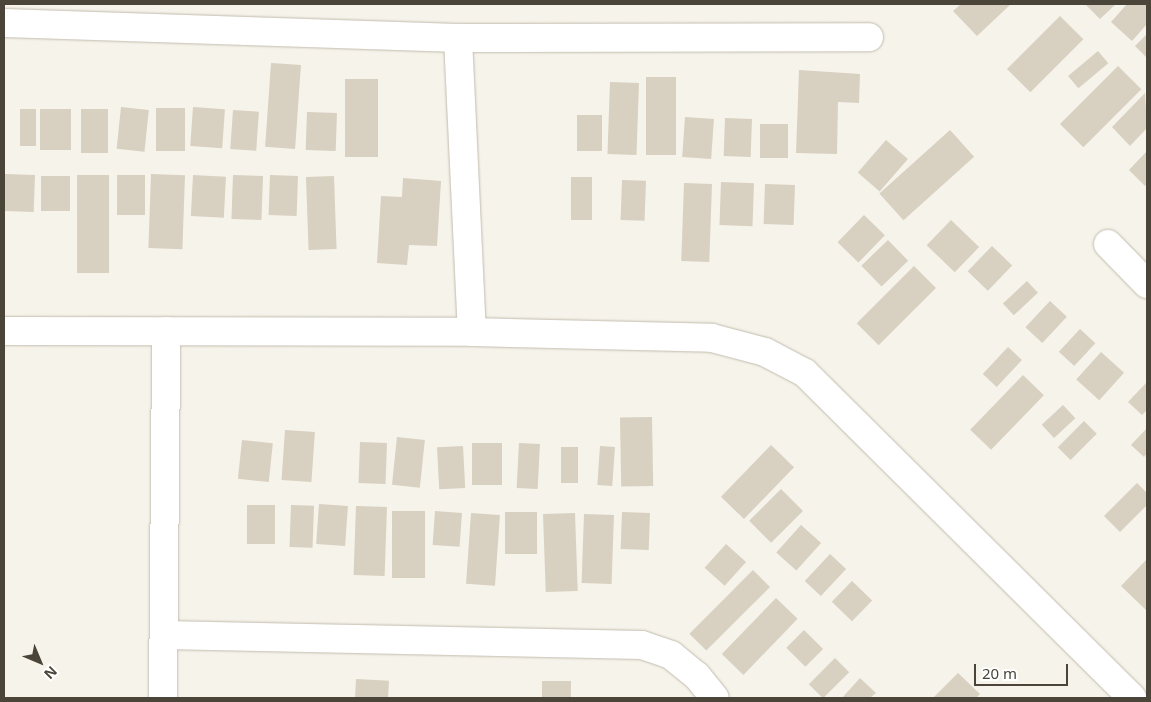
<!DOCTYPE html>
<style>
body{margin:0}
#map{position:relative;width:1151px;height:702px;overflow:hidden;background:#f6f3eb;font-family:"Noto Sans",sans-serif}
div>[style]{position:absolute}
.building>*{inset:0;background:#d8d0c0;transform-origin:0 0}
.roads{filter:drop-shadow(0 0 1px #c2bcad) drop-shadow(0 0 1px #c2bcad)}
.street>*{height:28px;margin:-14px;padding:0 14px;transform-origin:14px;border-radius:14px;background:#fff}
span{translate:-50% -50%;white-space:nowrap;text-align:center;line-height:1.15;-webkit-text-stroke:4.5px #fff;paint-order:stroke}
.frame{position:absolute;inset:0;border:5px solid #4a4538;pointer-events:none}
.north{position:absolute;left:15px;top:637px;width:50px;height:50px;-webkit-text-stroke:4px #fff;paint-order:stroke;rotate:135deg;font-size:14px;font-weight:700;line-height:20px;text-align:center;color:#4a4538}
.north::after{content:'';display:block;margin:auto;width:18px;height:22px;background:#4a4538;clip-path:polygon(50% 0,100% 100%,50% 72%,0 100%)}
.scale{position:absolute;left:974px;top:664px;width:94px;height:22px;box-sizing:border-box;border:2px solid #4a4538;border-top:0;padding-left:6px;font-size:15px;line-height:18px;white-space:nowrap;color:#4a4538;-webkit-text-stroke:4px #fff;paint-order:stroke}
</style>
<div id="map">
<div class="building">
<div style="clip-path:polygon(961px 4px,1011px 4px,977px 36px,953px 11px)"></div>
<div style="clip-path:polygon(1085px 4px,1116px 4px,1100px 19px)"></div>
<div style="clip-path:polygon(1127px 4px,1147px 5px,1147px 24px,1132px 41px,1111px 22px)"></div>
<div style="left:1060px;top:16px;width:33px;height:75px;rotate:45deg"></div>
<div style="clip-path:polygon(1147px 34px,1147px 58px,1135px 46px)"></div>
<div style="left:1098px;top:51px;width:16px;height:39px;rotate:50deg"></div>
<div style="left:271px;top:63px;width:30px;height:84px;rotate:4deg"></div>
<div style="left:1118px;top:66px;width:33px;height:82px;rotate:45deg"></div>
<div style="clip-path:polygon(799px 70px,860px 74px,859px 103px,838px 102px,837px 154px,796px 153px)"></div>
<div style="left:646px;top:77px;width:30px;height:78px"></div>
<div style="left:345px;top:79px;width:33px;height:78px"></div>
<div style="left:610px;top:82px;width:29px;height:72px;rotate:2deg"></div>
<div style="clip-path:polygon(1145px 93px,1147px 128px,1130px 146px,1112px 127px)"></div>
<div style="left:121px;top:107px;width:28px;height:42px;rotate:6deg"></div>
<div style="left:193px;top:107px;width:32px;height:39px;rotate:4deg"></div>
<div style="left:156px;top:108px;width:29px;height:43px"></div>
<div style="left:20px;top:109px;width:16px;height:37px"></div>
<div style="left:71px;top:109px;width:41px;height:31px;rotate:90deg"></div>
<div style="left:81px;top:109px;width:27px;height:44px"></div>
<div style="left:233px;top:110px;width:26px;height:39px;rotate:4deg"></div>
<div style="left:307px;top:112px;width:30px;height:38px;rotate:2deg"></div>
<div style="left:577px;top:115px;width:25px;height:36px"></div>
<div style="left:685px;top:117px;width:29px;height:40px;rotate:4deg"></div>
<div style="left:725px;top:118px;width:27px;height:38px;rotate:2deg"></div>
<div style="left:760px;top:124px;width:28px;height:34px"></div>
<div style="left:950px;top:130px;width:36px;height:95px;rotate:48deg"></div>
<div style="left:886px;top:140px;width:29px;height:43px;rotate:41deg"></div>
<div style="clip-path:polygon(1147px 151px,1147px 184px,1145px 186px,1129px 170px)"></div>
<div style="left:5px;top:174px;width:30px;height:37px;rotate:2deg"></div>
<div style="left:151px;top:174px;width:34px;height:74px;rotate:2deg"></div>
<div style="left:77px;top:175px;width:32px;height:98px"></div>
<div style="left:117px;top:175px;width:28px;height:40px"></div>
<div style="left:193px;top:175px;width:33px;height:41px;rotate:3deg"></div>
<div style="left:233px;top:175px;width:30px;height:44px;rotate:2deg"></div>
<div style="left:270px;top:175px;width:28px;height:40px;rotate:2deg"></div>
<div style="left:41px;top:176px;width:29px;height:35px"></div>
<div style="left:334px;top:176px;width:73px;height:28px;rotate:88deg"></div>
<div style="left:571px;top:177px;width:21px;height:43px"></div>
<div style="clip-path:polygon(403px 178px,441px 181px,437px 246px,409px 245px,407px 265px,377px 263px,381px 196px,402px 197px)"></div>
<div style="left:622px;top:180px;width:24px;height:40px;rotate:2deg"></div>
<div style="left:721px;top:182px;width:33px;height:43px;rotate:2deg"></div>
<div style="left:684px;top:183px;width:28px;height:78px;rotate:2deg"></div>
<div style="left:765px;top:184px;width:30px;height:40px;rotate:2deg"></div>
<div style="left:864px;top:215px;width:29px;height:38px;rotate:44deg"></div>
<div style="left:951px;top:220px;width:39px;height:35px;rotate:44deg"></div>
<div style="left:888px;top:240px;width:29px;height:37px;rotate:46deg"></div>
<div style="left:992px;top:246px;width:28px;height:35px;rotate:44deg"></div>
<div style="left:914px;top:266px;width:31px;height:81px;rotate:45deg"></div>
<div style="left:1027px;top:281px;width:16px;height:33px;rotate:47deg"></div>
<div style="left:1050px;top:301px;width:23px;height:36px;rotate:43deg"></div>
<div style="left:1080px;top:329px;width:21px;height:31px;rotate:43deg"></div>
<div style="left:1008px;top:347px;width:19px;height:37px;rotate:43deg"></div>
<div style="left:1101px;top:352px;width:31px;height:37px;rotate:42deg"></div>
<div style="left:1023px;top:375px;width:29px;height:76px;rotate:44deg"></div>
<div style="clip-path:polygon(1147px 382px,1147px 410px,1142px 415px,1128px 402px)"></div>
<div style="left:1063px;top:405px;width:18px;height:29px;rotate:47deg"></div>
<div style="left:652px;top:417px;width:69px;height:32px;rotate:89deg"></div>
<div style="left:1084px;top:421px;width:18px;height:37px;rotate:45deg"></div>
<div style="clip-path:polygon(1147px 428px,1147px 453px,1144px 457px,1131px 445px)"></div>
<div style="left:285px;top:430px;width:30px;height:50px;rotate:4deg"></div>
<div style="left:397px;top:437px;width:28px;height:48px;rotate:6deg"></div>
<div style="left:242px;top:440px;width:31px;height:39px;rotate:6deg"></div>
<div style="left:360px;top:442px;width:27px;height:41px;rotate:2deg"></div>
<div style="left:472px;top:443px;width:30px;height:42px"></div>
<div style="left:519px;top:443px;width:21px;height:45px;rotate:3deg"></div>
<div style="left:771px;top:445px;width:32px;height:72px;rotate:44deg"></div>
<div style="left:463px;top:446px;width:42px;height:26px;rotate:87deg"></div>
<div style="left:600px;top:446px;width:15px;height:39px;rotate:4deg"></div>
<div style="left:561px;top:447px;width:17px;height:36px"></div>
<div style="clip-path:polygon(1137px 483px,1147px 493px,1147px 505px,1120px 532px,1104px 516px)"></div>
<div style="left:781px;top:489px;width:31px;height:45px;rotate:45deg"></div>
<div style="left:319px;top:504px;width:29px;height:40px;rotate:4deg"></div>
<div style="left:247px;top:505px;width:28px;height:39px"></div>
<div style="left:291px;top:505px;width:23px;height:42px;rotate:2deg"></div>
<div style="left:356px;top:506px;width:31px;height:69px;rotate:2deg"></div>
<div style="left:392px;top:511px;width:33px;height:67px"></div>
<div style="left:435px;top:511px;width:27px;height:34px;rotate:4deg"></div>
<div style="left:505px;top:512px;width:32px;height:42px"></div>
<div style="left:622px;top:512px;width:28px;height:37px;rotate:2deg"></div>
<div style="left:471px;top:513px;width:29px;height:71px;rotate:4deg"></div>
<div style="left:575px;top:513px;width:78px;height:32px;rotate:88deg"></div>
<div style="left:584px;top:514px;width:30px;height:69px;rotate:2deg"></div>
<div style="left:801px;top:525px;width:27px;height:37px;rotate:42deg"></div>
<div style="left:726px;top:544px;width:27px;height:32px;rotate:42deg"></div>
<div style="left:830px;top:554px;width:22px;height:37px;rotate:43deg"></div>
<div style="clip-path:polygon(1147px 559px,1147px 611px,1121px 586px)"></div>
<div style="left:753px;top:570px;width:24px;height:90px;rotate:45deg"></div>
<div style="left:852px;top:581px;width:28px;height:29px;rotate:44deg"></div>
<div style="left:776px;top:598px;width:30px;height:78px;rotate:44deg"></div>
<div style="left:804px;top:630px;width:27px;height:25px;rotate:45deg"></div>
<div style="left:835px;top:658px;width:20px;height:37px;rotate:45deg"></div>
<div style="clip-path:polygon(958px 673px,980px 694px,976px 698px,933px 698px)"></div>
<div style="clip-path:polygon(860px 678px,876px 693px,870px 698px,842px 698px)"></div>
<div style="left:356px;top:679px;width:33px;height:19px;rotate:3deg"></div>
<div style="left:571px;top:681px;width:17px;height:29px;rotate:90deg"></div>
</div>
<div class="roads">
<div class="street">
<div style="left:4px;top:23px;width:454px;rotate:1.9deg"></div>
<div style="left:458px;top:38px;width:411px;rotate:-0.1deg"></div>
<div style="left:458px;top:38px;width:294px;rotate:87.3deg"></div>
<div style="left:1108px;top:244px;width:56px;rotate:45.7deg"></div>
<div style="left:4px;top:331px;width:468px;rotate:0.1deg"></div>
<div style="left:472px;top:332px;width:240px;rotate:1.4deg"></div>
<div style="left:712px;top:338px;width:55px;rotate:14.8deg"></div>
<div style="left:765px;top:352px;width:45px;rotate:27.7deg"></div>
<div style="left:805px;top:373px;width:461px;rotate:44.8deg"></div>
<div style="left:164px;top:635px;width:478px;rotate:1.2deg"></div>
<div style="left:642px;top:645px;width:31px;rotate:19deg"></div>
<div style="left:671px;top:655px;width:33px;rotate:39deg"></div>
<div style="left:697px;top:676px;width:28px;rotate:51deg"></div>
<div style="left:163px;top:698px;width:367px;rotate:-89.5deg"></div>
</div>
</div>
<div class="frame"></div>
<div class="north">N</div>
<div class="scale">20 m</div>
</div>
